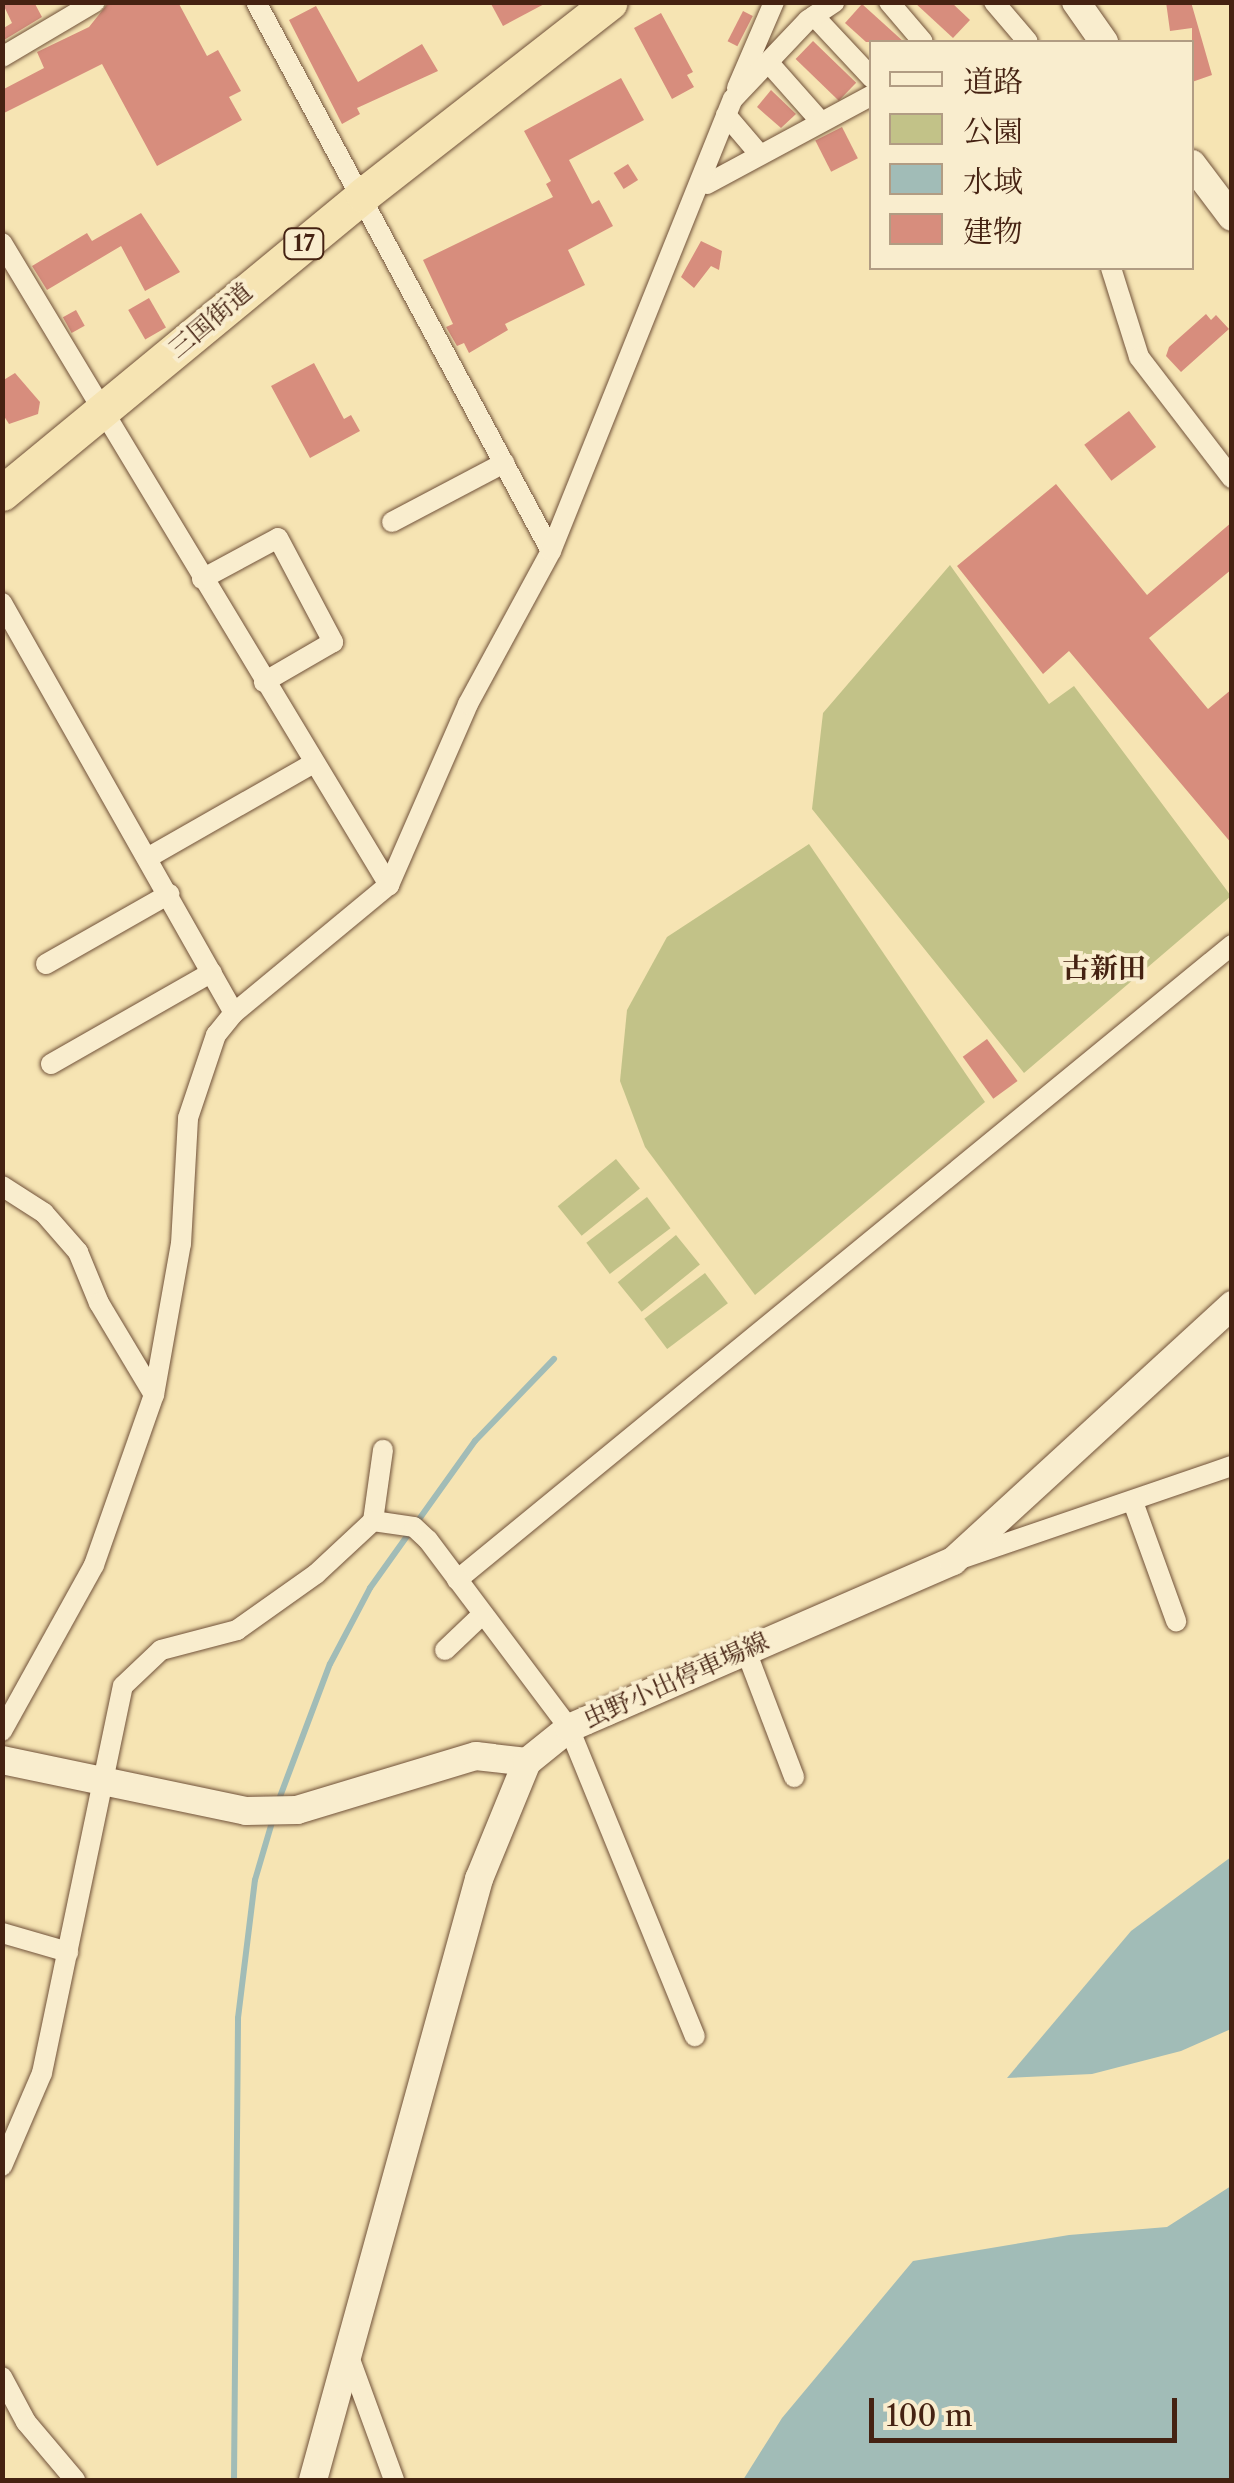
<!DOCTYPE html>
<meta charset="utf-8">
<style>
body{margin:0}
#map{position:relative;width:1234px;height:2483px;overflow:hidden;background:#f6e4b3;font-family:"Libre Caslon Text","Noto Serif JP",serif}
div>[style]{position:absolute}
.green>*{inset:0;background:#c2c288;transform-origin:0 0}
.water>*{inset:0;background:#a1bcb7}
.stream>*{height:6px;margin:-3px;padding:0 3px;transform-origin:3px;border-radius:3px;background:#a1bcb7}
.building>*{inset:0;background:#d78d7d;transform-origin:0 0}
.roads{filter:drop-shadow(0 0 2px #71523a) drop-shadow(0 0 2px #71523a)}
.street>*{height:20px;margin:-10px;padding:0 10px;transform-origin:10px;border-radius:10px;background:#f9edce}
.secondary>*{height:28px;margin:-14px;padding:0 14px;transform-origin:14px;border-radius:14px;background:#f9edce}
.highway>*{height:35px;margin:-17.5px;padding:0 17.5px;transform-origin:17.5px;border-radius:17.5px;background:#f6e4b3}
span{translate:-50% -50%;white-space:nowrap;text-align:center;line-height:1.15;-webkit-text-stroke:8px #f9edce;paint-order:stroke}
.shield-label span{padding:2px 8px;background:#f9edce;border:2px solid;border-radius:8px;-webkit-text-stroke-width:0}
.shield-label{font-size:22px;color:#452212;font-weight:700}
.street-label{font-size:25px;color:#452212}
.neighbourhood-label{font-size:28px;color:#452212;font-weight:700}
.frame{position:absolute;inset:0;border:5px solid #452212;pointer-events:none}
.legend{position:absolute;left:869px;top:40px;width:325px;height:230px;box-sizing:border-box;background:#f9edce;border:2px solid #b19c83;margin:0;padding:12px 18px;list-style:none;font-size:30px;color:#452212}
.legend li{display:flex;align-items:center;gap:20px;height:50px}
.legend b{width:50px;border:2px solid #b19c83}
.scale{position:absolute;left:869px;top:2398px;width:308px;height:45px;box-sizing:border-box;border:5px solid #452212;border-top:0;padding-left:12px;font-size:30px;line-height:35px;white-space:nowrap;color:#452212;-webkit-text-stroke:8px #f9edce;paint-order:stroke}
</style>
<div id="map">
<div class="green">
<div style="clip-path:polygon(950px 565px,1049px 704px,1074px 686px,1231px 896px,1024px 1073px,812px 809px,823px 713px)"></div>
<div style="clip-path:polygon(809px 844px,985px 1102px,755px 1295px,645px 1147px,620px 1081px,627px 1010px,667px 937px)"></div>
<div style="left:616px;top:1159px;width:38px;height:75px;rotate:51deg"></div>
<div style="left:647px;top:1197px;width:39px;height:76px;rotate:53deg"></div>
<div style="left:676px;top:1235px;width:38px;height:75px;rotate:51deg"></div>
<div style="left:705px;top:1273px;width:38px;height:76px;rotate:53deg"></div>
</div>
<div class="water">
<div style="clip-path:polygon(1231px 1857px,1231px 2029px,1181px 2051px,1092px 2074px,1007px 2078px,1131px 1931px)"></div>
<div style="clip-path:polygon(1231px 2186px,1231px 2480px,743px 2480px,782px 2418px,913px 2261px,1069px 2235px,1167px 2227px)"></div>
</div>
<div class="stream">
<div style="left:278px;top:1802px;width:147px;rotate:-69.4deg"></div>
<div style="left:330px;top:1664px;width:86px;rotate:-62.2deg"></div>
<div style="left:370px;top:1588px;width:181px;rotate:-54.5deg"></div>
<div style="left:475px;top:1441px;width:114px;rotate:-46.1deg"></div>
<div style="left:234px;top:2480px;width:462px;rotate:-89.5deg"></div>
<div style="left:238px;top:2018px;width:139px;rotate:-83deg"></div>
<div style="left:255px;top:1880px;width:64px;rotate:-73.6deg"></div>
</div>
<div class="building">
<div style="clip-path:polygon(2px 2px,34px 2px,42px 17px,4px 40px,2px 29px,12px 23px)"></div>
<div style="clip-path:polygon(109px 2px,178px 2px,207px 56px,218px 50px,241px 91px,229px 97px,242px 120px,157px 166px,102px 64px,2px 114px,2px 90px,44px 68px,37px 52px,89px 27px)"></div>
<div style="clip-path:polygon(490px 2px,548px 2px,503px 26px)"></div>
<div style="clip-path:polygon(914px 2px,951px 2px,970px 20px,953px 38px)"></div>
<div style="clip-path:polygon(1166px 2px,1191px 2px,1212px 75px,1192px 82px,1192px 28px,1170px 31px)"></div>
<div style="clip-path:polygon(862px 4px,904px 42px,866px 42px,845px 23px)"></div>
<div style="clip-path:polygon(316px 6px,358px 82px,422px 44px,438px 71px,357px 108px,360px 114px,342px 124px,289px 20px)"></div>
<div style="left:743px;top:11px;width:11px;height:34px;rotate:27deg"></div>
<div style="clip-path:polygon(661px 13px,693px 72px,687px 75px,694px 87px,672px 99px,634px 28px)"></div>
<div style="left:813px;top:41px;width:60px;height:25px;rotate:44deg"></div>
<div style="clip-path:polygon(621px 78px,644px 120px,569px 160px,592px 204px,599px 200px,613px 226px,568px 250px,585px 285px,505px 324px,508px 330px,469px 353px,464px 343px,457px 346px,446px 327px,453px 324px,423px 260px,553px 197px,546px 184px,551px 181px,524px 131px)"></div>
<div style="clip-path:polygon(771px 90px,796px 114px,781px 128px,757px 107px)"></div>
<div style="left:842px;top:127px;width:35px;height:30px;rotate:63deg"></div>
<div style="left:628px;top:164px;width:19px;height:17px;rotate:58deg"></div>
<div style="clip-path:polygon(141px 213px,180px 272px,145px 291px,121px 246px,47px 290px,32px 266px,87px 233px,92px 241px)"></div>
<div style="clip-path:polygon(701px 241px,722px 251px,719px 270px,711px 266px,694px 288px,681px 277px)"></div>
<div style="left:149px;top:298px;width:34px;height:24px;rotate:60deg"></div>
<div style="left:76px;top:310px;width:18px;height:15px;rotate:61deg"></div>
<div style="clip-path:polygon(1206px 314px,1211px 320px,1216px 315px,1229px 329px,1181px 372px,1166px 356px,1169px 347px)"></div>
<div style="clip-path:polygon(314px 363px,344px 419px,351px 415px,360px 431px,310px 458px,271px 386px)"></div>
<div style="clip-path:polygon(15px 373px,40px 402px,38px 414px,9px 424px,2px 413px,2px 381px)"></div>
<div style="left:1129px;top:411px;width:45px;height:56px;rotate:53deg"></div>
<div style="clip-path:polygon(1056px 484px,1147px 595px,1232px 522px,1232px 569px,1149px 638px,1208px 709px,1232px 689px,1232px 844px,1069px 651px,1043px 674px,957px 566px)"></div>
<div style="left:987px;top:1039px;width:52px;height:30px;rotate:54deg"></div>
</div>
<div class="roads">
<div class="street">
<div style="left:256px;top:2px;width:623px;rotate:61.75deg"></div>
<div style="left:889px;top:2px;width:52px;rotate:49.6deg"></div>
<div style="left:994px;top:2px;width:52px;rotate:49.6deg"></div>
<div style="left:814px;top:16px;width:85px;rotate:46.9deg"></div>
<div style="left:2px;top:57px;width:108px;rotate:-30.6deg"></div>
<div style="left:768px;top:62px;width:80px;rotate:48.5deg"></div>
<div style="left:737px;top:88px;width:94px;rotate:-66.7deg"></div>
<div style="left:726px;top:115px;width:52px;rotate:49.6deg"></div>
<div style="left:707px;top:184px;width:187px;rotate:-28.3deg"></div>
<div style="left:2px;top:243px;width:750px;rotate:58.92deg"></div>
<div style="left:1111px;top:268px;width:93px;rotate:72.5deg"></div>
<div style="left:1139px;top:357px;width:153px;rotate:52.5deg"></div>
<div style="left:392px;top:522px;width:127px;rotate:-27.8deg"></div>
<div style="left:202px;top:579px;width:86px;rotate:-28.3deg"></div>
<div style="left:278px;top:538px;width:118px;rotate:62.1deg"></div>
<div style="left:333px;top:642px;width:80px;rotate:149.9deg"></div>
<div style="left:2px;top:603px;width:471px;rotate:60.5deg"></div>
<div style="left:149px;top:857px;width:190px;rotate:-29.7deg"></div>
<div style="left:46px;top:964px;width:142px;rotate:-29.6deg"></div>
<div style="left:51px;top:1064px;width:185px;rotate:-29.7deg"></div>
<div style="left:2px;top:1186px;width:50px;rotate:32.7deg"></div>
<div style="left:44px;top:1213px;width:52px;rotate:48.9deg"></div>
<div style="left:78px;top:1252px;width:55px;rotate:67.6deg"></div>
<div style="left:99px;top:1303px;width:107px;rotate:59.1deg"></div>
<div style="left:1133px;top:1502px;width:127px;rotate:70.1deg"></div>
<div style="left:373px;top:1521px;width:72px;rotate:-82deg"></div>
<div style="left:960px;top:1559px;width:287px;rotate:-18.9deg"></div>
<div style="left:457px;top:1580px;width:1002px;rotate:-39.33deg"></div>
<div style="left:445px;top:1650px;width:52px;rotate:-43.5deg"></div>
<div style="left:746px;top:1651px;width:135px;rotate:69.1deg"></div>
<div style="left:2px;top:1731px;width:190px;rotate:-61deg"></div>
<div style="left:94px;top:1565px;width:180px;rotate:-70.6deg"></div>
<div style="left:154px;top:1395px;width:153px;rotate:-79.9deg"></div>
<div style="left:181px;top:1244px;width:126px;rotate:-86.8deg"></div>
<div style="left:188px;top:1118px;width:88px;rotate:-71.4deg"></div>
<div style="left:216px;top:1035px;width:28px;rotate:-51deg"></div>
<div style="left:234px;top:1013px;width:201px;rotate:-39.6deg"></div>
<div style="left:389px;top:885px;width:197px;rotate:-66.4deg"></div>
<div style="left:468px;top:704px;width:174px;rotate:-61.5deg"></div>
<div style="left:551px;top:551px;width:487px;rotate:-68.1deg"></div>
<div style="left:733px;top:99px;width:109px;rotate:-46.5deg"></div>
<div style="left:808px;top:20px;width:32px;rotate:-34deg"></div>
<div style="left:2px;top:1933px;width:69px;rotate:16.1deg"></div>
<div style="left:2px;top:2166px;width:101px;rotate:-66.7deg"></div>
<div style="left:42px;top:2073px;width:395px;rotate:-78.2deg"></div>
<div style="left:123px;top:1686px;width:52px;rotate:-43.5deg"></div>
<div style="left:161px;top:1650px;width:79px;rotate:-14.7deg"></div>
<div style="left:237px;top:1630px;width:97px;rotate:-35.3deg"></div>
<div style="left:316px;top:1574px;width:78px;rotate:-42.9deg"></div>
<div style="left:373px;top:1521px;width:41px;rotate:8.3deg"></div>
<div style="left:414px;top:1527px;width:19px;rotate:43deg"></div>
<div style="left:428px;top:1540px;width:235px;rotate:53.1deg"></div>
<div style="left:569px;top:1728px;width:333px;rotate:67.8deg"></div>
<div style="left:348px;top:2354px;width:134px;rotate:69.9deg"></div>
<div style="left:2px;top:2377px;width:51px;rotate:61.9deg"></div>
<div style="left:26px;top:2422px;width:76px;rotate:49.8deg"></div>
</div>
<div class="secondary">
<div style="left:1076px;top:2px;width:49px;rotate:55deg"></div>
<div style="left:1192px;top:164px;width:66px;rotate:53deg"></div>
<div style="left:2px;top:1760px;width:249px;rotate:11.8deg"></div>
<div style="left:246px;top:1811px;width:51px;rotate:-1.1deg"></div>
<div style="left:297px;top:1810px;width:187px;rotate:-16.8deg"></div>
<div style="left:476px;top:1756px;width:51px;rotate:6.7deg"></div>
<div style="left:313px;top:2480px;width:624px;rotate:-74.56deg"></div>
<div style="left:479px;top:1879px;width:126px;rotate:-67.7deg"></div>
<div style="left:527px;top:1762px;width:54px;rotate:-39deg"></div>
<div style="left:569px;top:1728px;width:419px;rotate:-23.5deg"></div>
<div style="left:953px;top:1561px;width:379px;rotate:-42.5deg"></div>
</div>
<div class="highway">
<div style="left:2px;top:493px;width:468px;rotate:-39.5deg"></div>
<div style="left:363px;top:195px;width:313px;rotate:-38deg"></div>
</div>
</div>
<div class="shield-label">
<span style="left:304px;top:244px">17</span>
</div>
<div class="street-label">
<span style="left:211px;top:321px;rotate:-40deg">三国街道</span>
<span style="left:676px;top:1681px;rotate:-24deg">虫野小出停車場線</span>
</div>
<div class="neighbourhood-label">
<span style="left:1104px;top:968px">古新田</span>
</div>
<div class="frame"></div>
<ul class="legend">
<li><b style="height:12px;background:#f9edce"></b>道路</li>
<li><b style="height:28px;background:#c2c288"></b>公園</li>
<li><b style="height:28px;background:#a1bcb7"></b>水域</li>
<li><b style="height:28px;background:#d78d7d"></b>建物</li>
</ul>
<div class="scale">100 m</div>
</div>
